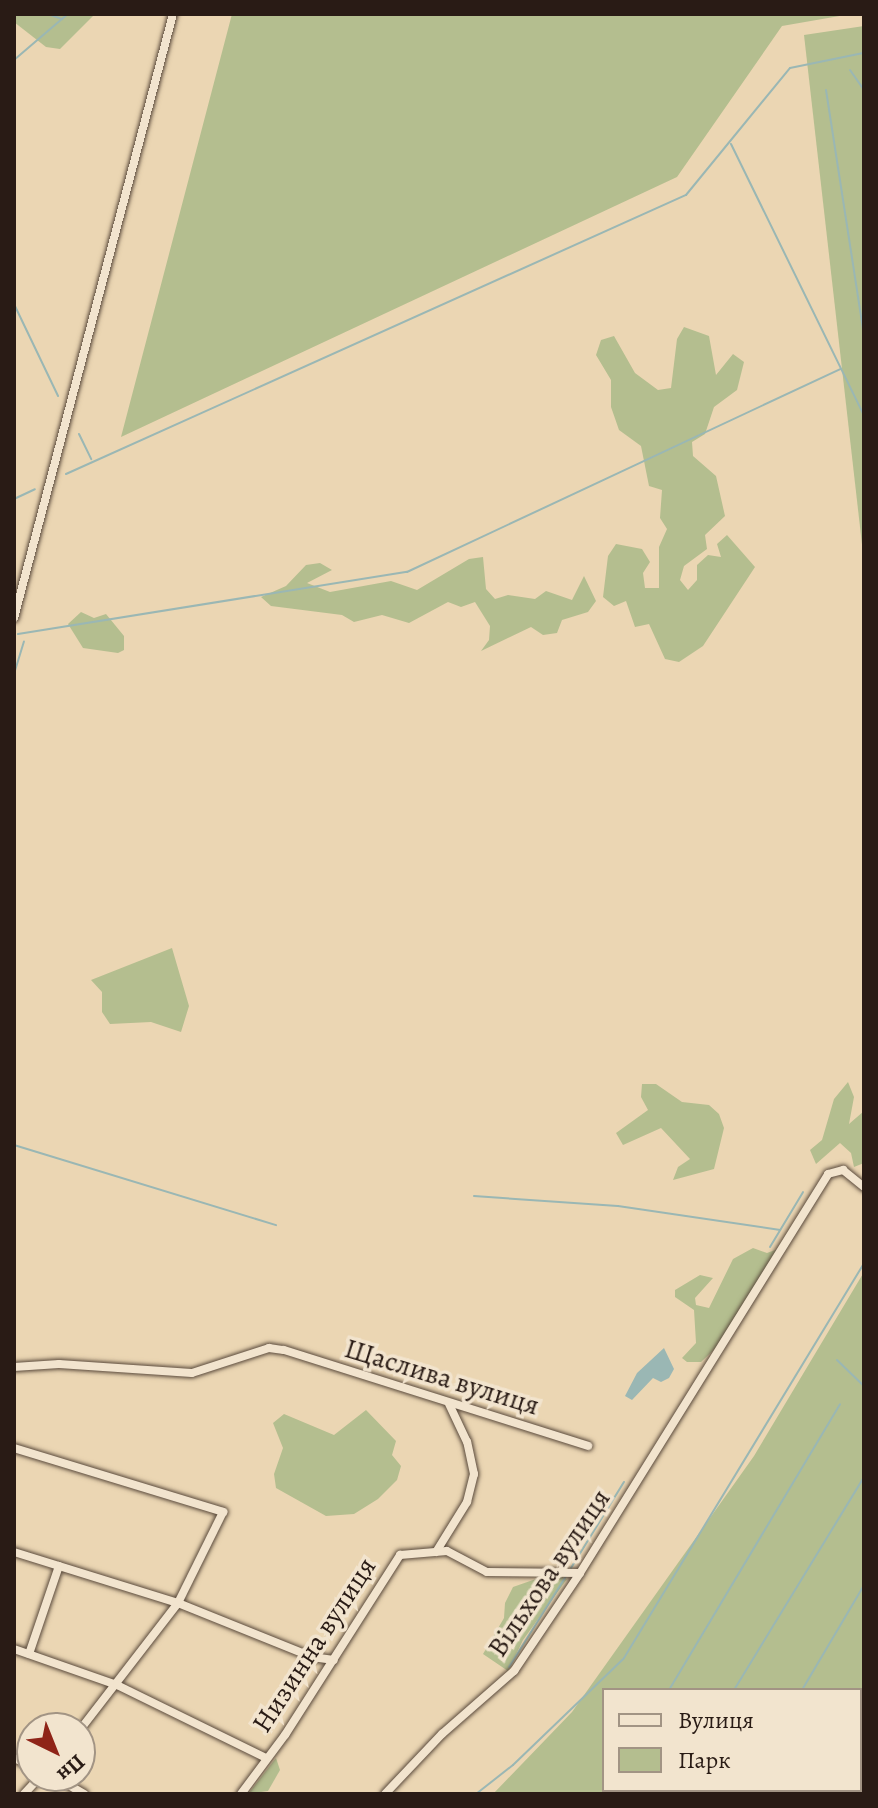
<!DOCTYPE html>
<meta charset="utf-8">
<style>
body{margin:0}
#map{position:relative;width:878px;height:1808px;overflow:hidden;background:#ebd6b3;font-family:Alegreya,serif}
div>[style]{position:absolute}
.green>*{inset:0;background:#b4be8f}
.water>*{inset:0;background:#9ab7b4}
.stream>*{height:2px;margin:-1px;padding:0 1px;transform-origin:1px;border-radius:1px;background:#9ab7b4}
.roads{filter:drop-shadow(0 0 2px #5a4a3c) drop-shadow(0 0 2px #5a4a3c)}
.minor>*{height:8px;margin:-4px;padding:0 4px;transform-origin:4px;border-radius:4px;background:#f2e4ce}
span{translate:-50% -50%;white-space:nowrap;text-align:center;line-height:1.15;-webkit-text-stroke:7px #f2e4ce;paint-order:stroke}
.street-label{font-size:28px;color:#291b15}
.frame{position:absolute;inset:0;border:16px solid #291b15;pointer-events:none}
.legend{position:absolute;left:602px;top:1688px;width:260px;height:104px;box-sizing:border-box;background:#f2e4ce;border:2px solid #a29484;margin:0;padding:10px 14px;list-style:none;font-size:24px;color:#291b15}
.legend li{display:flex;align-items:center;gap:16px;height:40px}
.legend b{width:40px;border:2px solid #a29484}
.north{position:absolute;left:16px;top:1712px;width:80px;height:80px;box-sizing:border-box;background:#f2e4ce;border:2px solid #a29484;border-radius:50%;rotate:137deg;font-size:22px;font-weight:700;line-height:32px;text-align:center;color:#291b15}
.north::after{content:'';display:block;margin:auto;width:28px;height:36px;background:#8f2418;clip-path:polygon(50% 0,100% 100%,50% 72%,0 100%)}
</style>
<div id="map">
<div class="green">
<div style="clip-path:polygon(14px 14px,95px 14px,60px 49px,46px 47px,14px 22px)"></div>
<div style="clip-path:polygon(232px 14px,851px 14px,782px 26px,677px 177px,121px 437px)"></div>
<div style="clip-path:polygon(864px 26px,864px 562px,804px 35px)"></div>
<div style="clip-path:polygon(684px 327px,709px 336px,716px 375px,733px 354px,744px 362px,737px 390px,714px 407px,705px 434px,692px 442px,693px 456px,716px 476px,725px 516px,705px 535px,707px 549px,684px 566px,680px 580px,688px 590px,697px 580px,697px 565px,708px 555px,721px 557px,717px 544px,727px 535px,755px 567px,703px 646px,679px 662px,665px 659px,649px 624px,635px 627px,626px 601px,614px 606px,603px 597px,608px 556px,616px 544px,642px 549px,650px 562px,643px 573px,645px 588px,659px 588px,659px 547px,667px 529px,660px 518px,662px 490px,649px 486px,641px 446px,619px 430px,611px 407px,611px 380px,596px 355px,601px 340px,614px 336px,635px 373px,658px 390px,671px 388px,677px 339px)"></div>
<div style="clip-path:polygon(483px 557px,486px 589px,495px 599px,508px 595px,535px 599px,546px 591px,572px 600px,584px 576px,596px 601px,588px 612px,562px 620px,557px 633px,543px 635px,531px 627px,481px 651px,489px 640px,490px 626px,475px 602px,461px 607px,448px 602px,409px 623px,382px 615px,354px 622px,342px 615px,271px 606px,261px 597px,286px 586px,306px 565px,320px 563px,332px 570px,307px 583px,330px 592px,391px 581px,417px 590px,469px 559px)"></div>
<div style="clip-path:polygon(81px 612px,94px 618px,106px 614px,124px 636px,124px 650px,118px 653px,83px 648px,68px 624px)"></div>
<div style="clip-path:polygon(172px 948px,189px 1006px,181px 1032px,151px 1022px,110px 1024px,102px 1012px,102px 992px,91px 980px)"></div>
<div style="clip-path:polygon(848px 1082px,854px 1097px,849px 1124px,864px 1111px,864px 1163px,854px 1167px,851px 1153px,840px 1143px,816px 1164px,810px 1150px,822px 1140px,834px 1099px)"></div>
<div style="clip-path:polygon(642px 1084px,656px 1084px,682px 1102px,709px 1105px,719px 1114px,724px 1128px,714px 1169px,673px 1180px,678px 1167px,690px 1159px,661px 1128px,623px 1145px,616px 1133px,648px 1110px,641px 1097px)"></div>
<div style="clip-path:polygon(753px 1248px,767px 1253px,778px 1249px,720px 1344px,701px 1362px,687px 1362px,682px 1358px,696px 1343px,694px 1310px,675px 1297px,675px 1290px,700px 1275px,713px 1278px,695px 1298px,696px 1305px,709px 1308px,733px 1259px)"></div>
<div style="clip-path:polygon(evenodd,864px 1272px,864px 1794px,493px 1794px,572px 1712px,754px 1456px,864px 1272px,860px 1690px,860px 1790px,604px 1790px,604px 1690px,860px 1690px)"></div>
<div style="clip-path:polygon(366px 1410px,396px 1441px,392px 1455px,401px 1466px,397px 1480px,378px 1499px,354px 1514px,326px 1516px,276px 1488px,274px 1474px,283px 1448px,273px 1423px,284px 1414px,334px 1435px)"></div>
<div style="clip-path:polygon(553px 1573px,567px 1579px,523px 1640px,508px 1671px,483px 1654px,504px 1618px,505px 1603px,513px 1587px)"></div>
<div style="clip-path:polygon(276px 1758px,280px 1770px,268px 1791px,248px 1794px)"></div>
</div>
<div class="water">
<div style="clip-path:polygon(664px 1348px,674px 1369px,669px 1378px,661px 1382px,653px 1378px,632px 1400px,625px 1396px,637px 1373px)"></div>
</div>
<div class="stream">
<div style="left:48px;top:14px;width:15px;rotate:20deg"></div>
<div style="left:62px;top:19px;width:8px;rotate:-40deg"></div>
<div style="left:14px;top:60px;width:63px;rotate:-40.5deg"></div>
<div style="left:850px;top:70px;width:24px;rotate:55deg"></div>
<div style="left:826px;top:90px;width:248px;rotate:81.2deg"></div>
<div style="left:731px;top:144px;width:303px;rotate:63.9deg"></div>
<div style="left:14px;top:304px;width:102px;rotate:64.4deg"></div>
<div style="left:79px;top:434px;width:28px;rotate:64deg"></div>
<div style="left:66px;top:474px;width:680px;rotate:-24.23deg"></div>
<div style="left:686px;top:195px;width:164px;rotate:-50.7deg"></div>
<div style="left:790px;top:68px;width:76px;rotate:-11.5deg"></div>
<div style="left:14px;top:499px;width:23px;rotate:-25deg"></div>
<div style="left:18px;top:634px;width:394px;rotate:-9.1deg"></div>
<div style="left:407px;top:572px;width:479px;rotate:-25.1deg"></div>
<div style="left:14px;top:674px;width:34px;rotate:-73deg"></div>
<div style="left:14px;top:1145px;width:274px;rotate:17deg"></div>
<div style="left:474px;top:1196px;width:144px;rotate:4deg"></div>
<div style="left:618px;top:1206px;width:164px;rotate:8.4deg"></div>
<div style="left:770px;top:1247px;width:64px;rotate:-59deg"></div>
<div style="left:837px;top:1360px;width:37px;rotate:44deg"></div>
<div style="left:571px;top:1568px;width:101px;rotate:-58.4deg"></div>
<div style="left:509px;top:1667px;width:107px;rotate:-57.9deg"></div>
<div style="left:669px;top:1690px;width:333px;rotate:-59.1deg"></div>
<div style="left:734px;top:1690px;width:250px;rotate:-58.6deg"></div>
<div style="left:802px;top:1690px;width:122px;rotate:-59.4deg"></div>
<div style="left:476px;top:1794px;width:47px;rotate:-38.1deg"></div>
<div style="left:513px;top:1765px;width:154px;rotate:-43.9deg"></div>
<div style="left:624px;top:1658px;width:462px;rotate:-58.7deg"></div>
<div style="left:670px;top:1794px;width:5px;rotate:-53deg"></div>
</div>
<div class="roads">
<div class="minor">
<div style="left:14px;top:618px;width:625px;rotate:-75.25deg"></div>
<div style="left:14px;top:1367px;width:45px;rotate:-3.8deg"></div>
<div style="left:59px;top:1364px;width:133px;rotate:3.9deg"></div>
<div style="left:192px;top:1373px;width:81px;rotate:-18deg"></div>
<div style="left:269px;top:1348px;width:15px;rotate:8deg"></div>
<div style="left:284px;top:1350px;width:319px;rotate:17.5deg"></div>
<div style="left:14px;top:1448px;width:219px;rotate:17deg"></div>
<div style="left:223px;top:1512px;width:102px;rotate:116.3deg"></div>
<div style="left:178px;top:1603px;width:160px;rotate:127.7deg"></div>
<div style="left:14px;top:1552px;width:172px;rotate:17.3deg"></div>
<div style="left:178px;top:1603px;width:144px;rotate:21.9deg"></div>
<div style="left:312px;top:1657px;width:22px;rotate:8deg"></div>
<div style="left:436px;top:1552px;width:59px;rotate:-58.2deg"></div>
<div style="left:467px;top:1502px;width:29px;rotate:-76deg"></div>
<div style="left:474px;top:1474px;width:33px;rotate:-102deg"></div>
<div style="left:467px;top:1442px;width:42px;rotate:-115.3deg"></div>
<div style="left:14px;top:1649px;width:109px;rotate:19.3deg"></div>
<div style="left:117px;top:1685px;width:166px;rotate:26.1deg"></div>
<div style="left:29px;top:1654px;width:93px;rotate:-71.2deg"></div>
<div style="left:14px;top:1758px;width:20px;rotate:24deg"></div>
<div style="left:53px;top:1776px;width:36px;rotate:30deg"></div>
<div style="left:24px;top:1794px;width:25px;rotate:-47deg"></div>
<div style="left:241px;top:1794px;width:74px;rotate:-53.3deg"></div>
<div style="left:285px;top:1735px;width:214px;rotate:-57.4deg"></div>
<div style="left:400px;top:1555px;width:47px;rotate:-4.9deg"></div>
<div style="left:447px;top:1551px;width:45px;rotate:27.7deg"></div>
<div style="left:487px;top:1572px;width:93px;rotate:0.6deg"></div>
<div style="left:385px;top:1794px;width:83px;rotate:-46.5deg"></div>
<div style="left:442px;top:1734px;width:96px;rotate:-41.2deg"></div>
<div style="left:514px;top:1671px;width:118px;rotate:-56deg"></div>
<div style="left:580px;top:1573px;width:470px;rotate:-58.1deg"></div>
<div style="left:828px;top:1174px;width:16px;rotate:-15deg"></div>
<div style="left:843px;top:1170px;width:27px;rotate:39deg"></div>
</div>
</div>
<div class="street-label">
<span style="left:442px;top:1377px;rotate:17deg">Щаслива вулиця</span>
<span style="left:549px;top:1573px;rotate:-56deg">Вільхова вулиця</span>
<span style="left:314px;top:1645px;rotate:-57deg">Низинна вулиця</span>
</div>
<div class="frame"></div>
<ul class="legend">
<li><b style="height:10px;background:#f2e4ce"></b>Вулиця</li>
<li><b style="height:22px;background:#b4be8f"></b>Парк</li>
</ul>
<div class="north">Пн</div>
</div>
